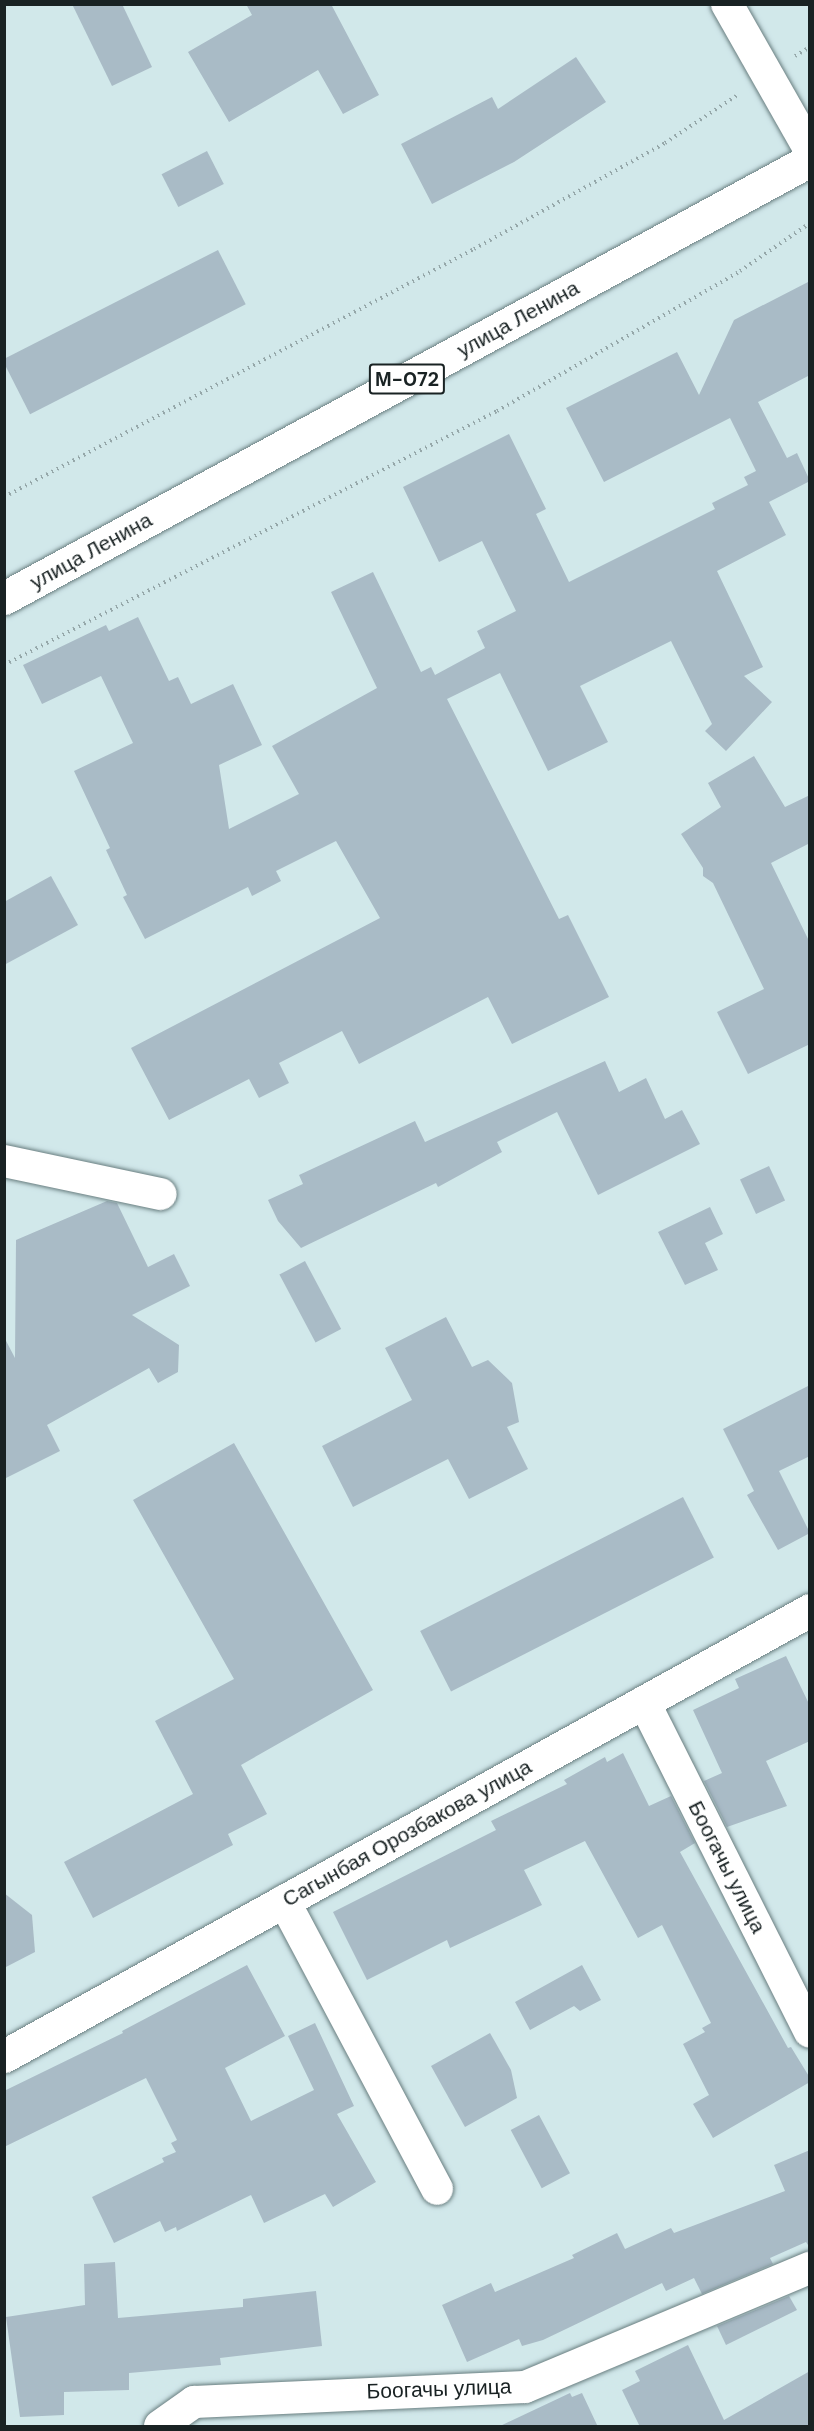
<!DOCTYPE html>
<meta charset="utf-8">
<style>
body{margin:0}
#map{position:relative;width:814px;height:2431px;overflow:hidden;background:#d1e8ea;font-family:"DM Sans",sans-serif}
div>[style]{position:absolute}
.building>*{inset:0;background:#a9bbc6;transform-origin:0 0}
.path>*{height:4px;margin-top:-2px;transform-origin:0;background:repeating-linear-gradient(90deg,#95a7a9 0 1.5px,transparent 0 6px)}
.roads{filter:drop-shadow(0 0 2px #697e80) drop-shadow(0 0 2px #697e80)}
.street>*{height:32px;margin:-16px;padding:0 16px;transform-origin:16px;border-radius:16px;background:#fff}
.secondary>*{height:33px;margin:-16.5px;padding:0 16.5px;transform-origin:16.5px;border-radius:16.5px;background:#fff}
.primary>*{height:33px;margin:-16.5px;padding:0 16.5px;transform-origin:16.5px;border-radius:16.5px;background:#fff}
span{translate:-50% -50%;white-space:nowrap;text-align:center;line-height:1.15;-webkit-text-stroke:4.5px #fff;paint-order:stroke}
.shield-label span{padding:2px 4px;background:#fff;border:2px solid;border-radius:4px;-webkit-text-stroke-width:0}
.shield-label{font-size:20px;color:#192223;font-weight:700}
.street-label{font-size:21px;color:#192223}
.frame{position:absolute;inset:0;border:6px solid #192223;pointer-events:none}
</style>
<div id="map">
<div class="building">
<div style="clip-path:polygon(72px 4px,122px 4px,152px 67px,112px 86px)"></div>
<div style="clip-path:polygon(246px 4px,331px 4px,379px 95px,343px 114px,318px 70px,229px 122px,188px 52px,252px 15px)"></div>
<div style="clip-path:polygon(576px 57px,606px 102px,514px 162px,432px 204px,401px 144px,492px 97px,498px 109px)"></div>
<div style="left:207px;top:151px;width:37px;height:51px;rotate:63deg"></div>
<div style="left:218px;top:250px;width:61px;height:242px;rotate:63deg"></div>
<div style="clip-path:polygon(810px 281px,810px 375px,758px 402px,787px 458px,797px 453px,810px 481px,769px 502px,786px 535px,717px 571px,763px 667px,744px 676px,772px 702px,726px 751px,705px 731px,712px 724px,671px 641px,580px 686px,608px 742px,548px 771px,500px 673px,447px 699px,559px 919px,568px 915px,609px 997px,512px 1044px,488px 997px,359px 1064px,342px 1031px,279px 1063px,289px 1083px,259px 1098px,249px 1079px,169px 1120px,131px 1048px,380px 918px,336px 841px,276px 871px,281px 881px,252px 896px,248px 887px,145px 939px,123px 897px,127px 895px,106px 850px,110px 848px,74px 771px,133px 743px,101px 676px,42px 704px,23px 665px,106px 625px,109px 631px,138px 617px,169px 681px,178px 677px,191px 704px,233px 684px,262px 745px,219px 765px,229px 829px,299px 794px,272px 746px,377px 688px,331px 592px,373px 572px,421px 672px,431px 667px,435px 675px,485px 648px,477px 631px,516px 611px,482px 541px,439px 562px,403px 487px,509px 434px,546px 509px,536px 514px,569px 582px,715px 509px,712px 503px,748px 485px,744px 477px,756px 471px,730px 418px,604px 482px,566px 408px,677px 352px,699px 395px,734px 320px)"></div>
<div style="clip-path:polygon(754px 756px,785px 807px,810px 795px,810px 843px,771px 863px,810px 943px,810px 1044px,748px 1074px,717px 1012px,764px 989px,713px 883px,703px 876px,703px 868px,681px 834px,721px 807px,708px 783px)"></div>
<div style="clip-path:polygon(51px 876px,78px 925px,4px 965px,4px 902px)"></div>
<div style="clip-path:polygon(605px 1061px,619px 1092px,646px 1078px,665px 1119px,682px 1110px,700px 1144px,598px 1195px,557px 1112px,497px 1142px,502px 1152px,438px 1187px,436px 1183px,301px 1248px,278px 1221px,268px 1200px,303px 1184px,299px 1175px,415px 1121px,425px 1142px)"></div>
<div style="left:769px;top:1166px;width:38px;height:32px;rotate:65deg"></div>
<div style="clip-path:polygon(107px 1201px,117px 1203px,148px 1267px,174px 1254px,190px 1286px,132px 1315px,179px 1345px,178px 1372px,158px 1383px,149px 1368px,47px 1425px,60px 1451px,4px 1479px,4px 1337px,15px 1358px,16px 1240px)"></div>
<div style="clip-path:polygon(710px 1207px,723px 1234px,705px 1243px,718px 1270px,685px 1285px,658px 1232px)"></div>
<div style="left:305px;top:1261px;width:77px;height:29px;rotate:62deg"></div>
<div style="clip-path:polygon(446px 1317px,472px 1367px,488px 1360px,512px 1383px,519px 1422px,507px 1427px,528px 1469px,469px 1499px,448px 1459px,353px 1507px,322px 1446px,412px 1400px,385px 1348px)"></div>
<div style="clip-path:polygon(810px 1385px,810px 1456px,779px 1471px,810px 1533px,778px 1550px,747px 1495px,754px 1491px,723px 1429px)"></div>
<div style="clip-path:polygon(234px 1443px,373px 1690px,241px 1765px,267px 1814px,228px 1834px,233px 1845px,93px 1918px,64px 1862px,193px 1794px,155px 1721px,234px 1679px,133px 1500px)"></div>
<div style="left:683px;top:1497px;width:68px;height:295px;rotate:63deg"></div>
<div style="clip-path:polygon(786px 1656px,810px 1706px,810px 1741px,766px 1761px,787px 1806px,727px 1827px,704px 1781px,722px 1773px,693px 1710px,739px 1688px,735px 1679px)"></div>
<div style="clip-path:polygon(623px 1753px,649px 1806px,671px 1796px,695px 1843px,680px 1852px,788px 2048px,791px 2047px,810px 2078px,810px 2082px,713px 2138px,693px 2104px,709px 2095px,683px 2044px,705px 2032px,702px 2028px,711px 2023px,662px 1925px,638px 1938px,585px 1841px,524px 1870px,542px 1905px,450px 1948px,447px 1940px,367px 1980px,333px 1912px,496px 1830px,491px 1821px,567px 1784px,564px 1780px,605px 1757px,607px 1762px)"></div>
<div style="clip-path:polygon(4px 1893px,32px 1915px,35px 1952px,4px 1968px)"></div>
<div style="clip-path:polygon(247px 1965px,285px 2036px,225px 2068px,251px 2121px,314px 2090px,288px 2036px,315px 2023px,354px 2106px,337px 2114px,376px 2182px,333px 2207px,325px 2194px,264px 2223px,251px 2195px,177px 2231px,176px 2227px,165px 2232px,160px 2221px,114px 2243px,92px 2197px,164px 2162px,162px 2158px,176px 2152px,171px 2143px,177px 2140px,146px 2078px,4px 2147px,4px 2091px,123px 2033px,122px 2031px)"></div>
<div style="clip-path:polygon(582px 1965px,601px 2000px,580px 2011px,574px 2006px,530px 2030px,515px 2002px)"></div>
<div style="clip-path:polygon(490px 2033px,511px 2070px,517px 2098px,465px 2127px,431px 2066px)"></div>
<div style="left:539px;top:2115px;width:66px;height:32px;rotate:62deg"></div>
<div style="clip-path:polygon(810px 2150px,810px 2248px,806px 2242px,770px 2258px,773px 2264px,702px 2294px,694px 2278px,666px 2291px,662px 2283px,543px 2340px,522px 2346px,519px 2339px,467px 2362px,442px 2305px,491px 2283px,495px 2292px,574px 2258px,572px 2255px,617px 2233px,625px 2249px,671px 2228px,674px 2233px,785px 2191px,774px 2165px)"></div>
<div style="clip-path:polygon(115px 2262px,118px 2318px,243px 2307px,243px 2299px,316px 2291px,322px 2346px,220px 2358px,221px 2365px,129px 2373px,129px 2390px,64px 2392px,64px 2415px,20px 2417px,6px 2317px,85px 2305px,84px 2264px)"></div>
<div style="clip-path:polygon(789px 2296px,797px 2310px,726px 2345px,717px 2326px)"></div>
<div style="clip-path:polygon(688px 2345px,724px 2420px,810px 2371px,810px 2427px,640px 2427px,622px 2390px,640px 2381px,635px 2371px)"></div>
<div style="clip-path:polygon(570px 2393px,572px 2397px,582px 2393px,598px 2427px,498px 2427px)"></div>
</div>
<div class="path">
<div style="left:795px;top:56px;width:17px;rotate:-31deg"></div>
<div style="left:4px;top:497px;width:531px;rotate:-27.82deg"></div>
<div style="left:474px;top:249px;width:218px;rotate:-29deg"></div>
<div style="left:665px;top:143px;width:89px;rotate:-33.5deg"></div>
<div style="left:4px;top:665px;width:555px;rotate:-27.26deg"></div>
<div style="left:497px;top:411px;width:280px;rotate:-29.9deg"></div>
<div style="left:740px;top:271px;width:85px;rotate:-34.4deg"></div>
</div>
<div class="roads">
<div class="street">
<div style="left:727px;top:4px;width:168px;rotate:60.4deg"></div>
<div style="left:4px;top:1161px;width:160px;rotate:11.9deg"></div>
<div style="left:644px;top:1702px;width:369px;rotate:63.3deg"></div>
<div style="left:284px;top:1901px;width:326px;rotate:62deg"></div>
<div style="left:160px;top:2426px;width:42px;rotate:-35.2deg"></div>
<div style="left:194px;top:2402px;width:331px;rotate:-2.6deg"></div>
<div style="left:525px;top:2387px;width:309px;rotate:-22.7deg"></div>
</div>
<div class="secondary">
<div style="left:4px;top:2056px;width:921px;rotate:-28.96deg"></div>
</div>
<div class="primary">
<div style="left:4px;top:598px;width:917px;rotate:-28.52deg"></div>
</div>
</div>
<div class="shield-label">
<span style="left:407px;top:379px">М-072</span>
</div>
<div class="street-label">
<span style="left:518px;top:319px;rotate:-29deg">улица Ленина</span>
<span style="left:91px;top:551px;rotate:-29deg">улица Ленина</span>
<span style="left:407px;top:1833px;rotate:-29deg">Сагынбая Орозбакова улица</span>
<span style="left:727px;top:1867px;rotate:63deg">Боогачы улица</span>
<span style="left:439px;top:2389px;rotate:-2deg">Боогачы улица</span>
</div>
<div class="frame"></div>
</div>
